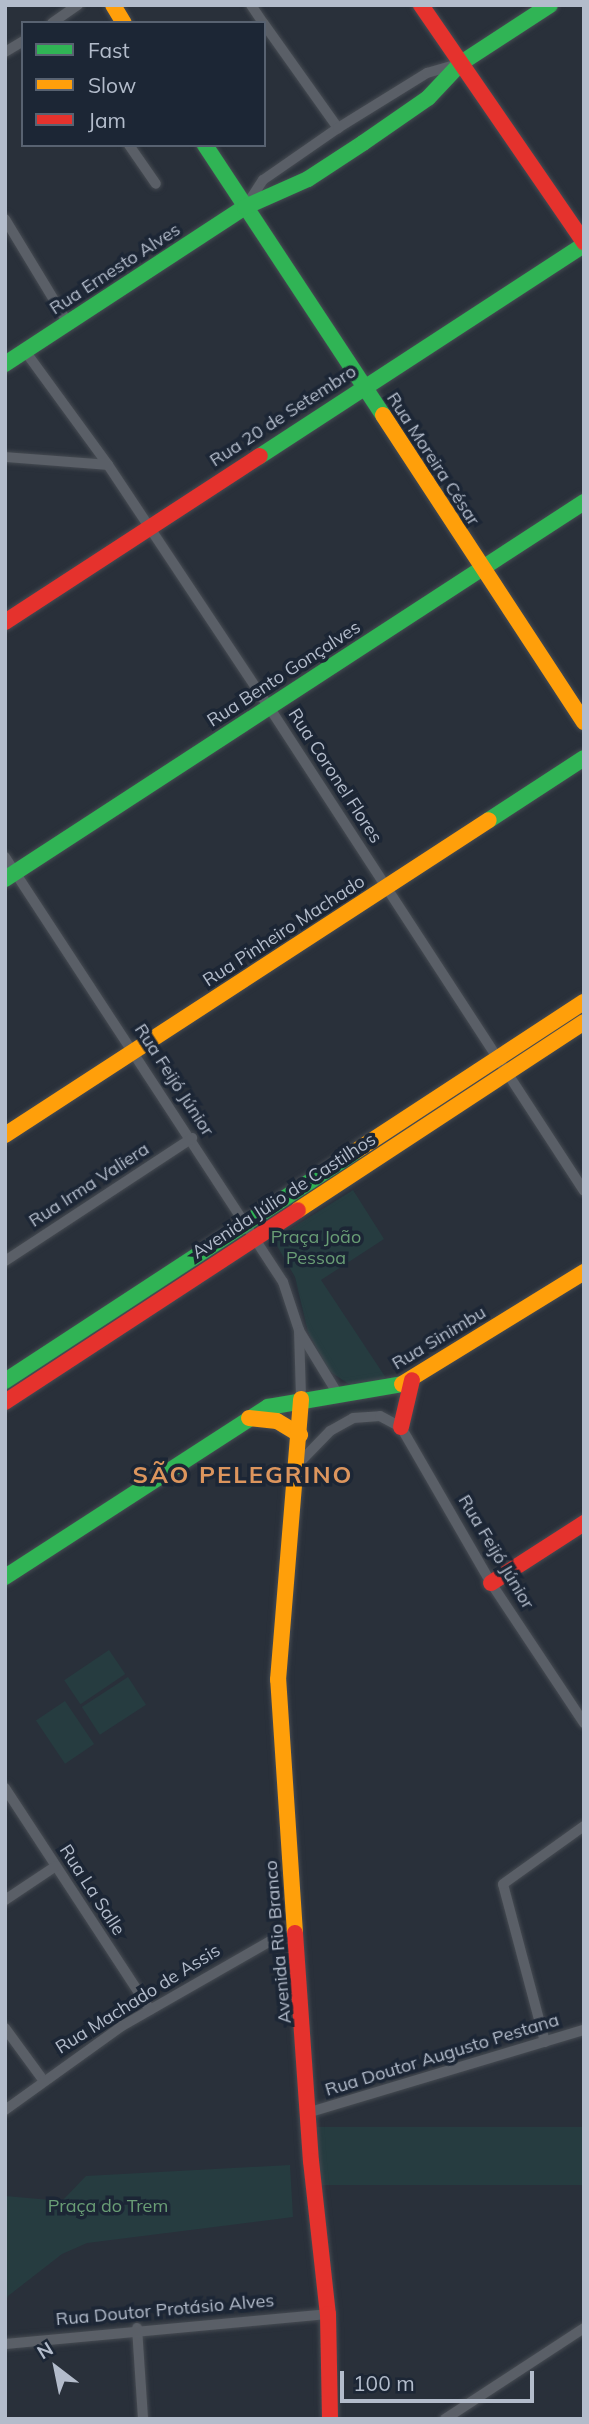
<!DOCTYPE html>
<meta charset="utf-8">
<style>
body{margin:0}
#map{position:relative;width:589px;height:2424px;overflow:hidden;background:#29303a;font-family:Mulish,sans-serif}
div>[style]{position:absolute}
.green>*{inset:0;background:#263c40;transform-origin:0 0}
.roads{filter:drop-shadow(0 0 2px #464b52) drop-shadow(0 0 2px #464b52)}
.street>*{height:10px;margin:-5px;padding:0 5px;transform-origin:5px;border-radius:5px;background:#5a5f67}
.fast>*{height:16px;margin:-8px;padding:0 8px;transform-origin:8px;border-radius:8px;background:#30b455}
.slow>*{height:16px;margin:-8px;padding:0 8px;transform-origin:8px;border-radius:8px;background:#ff9f0a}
.jam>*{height:16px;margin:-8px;padding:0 8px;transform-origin:8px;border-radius:8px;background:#e5322d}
span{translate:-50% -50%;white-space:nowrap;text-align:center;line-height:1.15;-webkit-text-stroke:7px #1c2635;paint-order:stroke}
.street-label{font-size:18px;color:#b3bccb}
.park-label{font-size:18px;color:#699d75}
.district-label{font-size:24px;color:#dc955d;font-weight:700;letter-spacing:2px}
.frame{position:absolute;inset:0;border:7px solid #b3bccb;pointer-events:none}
.legend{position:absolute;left:21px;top:21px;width:245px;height:126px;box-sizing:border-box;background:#1c2635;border:2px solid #586271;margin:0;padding:9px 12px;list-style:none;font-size:21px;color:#b3bccb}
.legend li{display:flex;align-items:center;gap:14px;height:35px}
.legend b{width:35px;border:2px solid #586271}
.north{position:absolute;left:21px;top:2333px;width:70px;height:70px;-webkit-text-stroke:5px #1c2635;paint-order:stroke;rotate:328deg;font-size:19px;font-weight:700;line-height:28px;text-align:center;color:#b3bccb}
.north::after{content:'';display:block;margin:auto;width:24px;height:32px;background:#b3bccb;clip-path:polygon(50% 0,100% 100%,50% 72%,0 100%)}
.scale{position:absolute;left:340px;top:2371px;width:194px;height:32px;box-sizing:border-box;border:4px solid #b3bccb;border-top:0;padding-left:9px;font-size:21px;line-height:24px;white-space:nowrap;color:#b3bccb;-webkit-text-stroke:5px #1c2635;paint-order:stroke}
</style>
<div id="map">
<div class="green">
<div style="clip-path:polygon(353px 1190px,384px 1239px,321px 1280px,386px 1378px,376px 1385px,352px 1386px,329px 1371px,308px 1332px,295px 1277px,276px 1244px,279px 1236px)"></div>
<div style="left:109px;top:1650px;width:29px;height:54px;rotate:56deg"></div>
<div style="left:128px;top:1677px;width:33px;height:55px;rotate:57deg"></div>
<div style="left:65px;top:1701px;width:52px;height:35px;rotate:56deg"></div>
<div style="left:584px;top:2127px;width:58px;height:268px;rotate:90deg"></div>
<div style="clip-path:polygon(290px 2165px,293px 2217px,87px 2243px,62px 2254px,8px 2296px,5px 2304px,5px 2196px,62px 2201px,86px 2176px)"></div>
</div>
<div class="roads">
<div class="street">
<div style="left:251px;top:5px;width:22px;rotate:56deg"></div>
<div style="left:52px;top:23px;width:32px;rotate:-35deg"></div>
<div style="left:264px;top:24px;width:128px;rotate:54.6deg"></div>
<div style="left:5px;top:52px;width:21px;rotate:-31deg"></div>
<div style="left:129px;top:145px;width:47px;rotate:55.3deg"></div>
<div style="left:246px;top:206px;width:31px;rotate:-57deg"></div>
<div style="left:263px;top:180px;width:91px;rotate:-34.7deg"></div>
<div style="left:338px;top:128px;width:105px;rotate:-31.7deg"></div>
<div style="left:427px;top:73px;width:35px;rotate:-16deg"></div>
<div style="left:5px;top:219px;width:122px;rotate:58.8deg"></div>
<div style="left:25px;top:351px;width:141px;rotate:53.9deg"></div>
<div style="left:108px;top:465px;width:291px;rotate:56.4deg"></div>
<div style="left:269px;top:707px;width:577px;rotate:56.94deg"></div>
<div style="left:5px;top:457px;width:103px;rotate:4.4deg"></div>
<div style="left:5px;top:857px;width:508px;rotate:56.81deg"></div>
<div style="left:283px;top:1282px;width:51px;rotate:71.6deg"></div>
<div style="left:299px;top:1330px;width:69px;rotate:88.3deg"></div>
<div style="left:5px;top:1261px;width:224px;rotate:-33.3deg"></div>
<div style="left:300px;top:1332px;width:75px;rotate:58.6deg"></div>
<div style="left:299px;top:1463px;width:45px;rotate:-45.9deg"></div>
<div style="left:330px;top:1431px;width:26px;rotate:-29deg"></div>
<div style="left:353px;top:1418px;width:27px;rotate:-4deg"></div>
<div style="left:380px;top:1416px;width:24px;rotate:28deg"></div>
<div style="left:401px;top:1427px;width:180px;rotate:60deg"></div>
<div style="left:491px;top:1583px;width:168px;rotate:56.4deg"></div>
<div style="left:5px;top:1788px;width:265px;rotate:56.8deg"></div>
<div style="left:5px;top:1900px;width:61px;rotate:-33.7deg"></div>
<div style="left:5px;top:2028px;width:64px;rotate:53.8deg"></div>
<div style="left:545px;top:2042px;width:163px;rotate:-104.9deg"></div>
<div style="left:503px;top:1884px;width:100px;rotate:-35.6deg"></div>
<div style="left:5px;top:2110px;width:144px;rotate:-35.7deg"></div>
<div style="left:122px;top:2026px;width:199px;rotate:-29.8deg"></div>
<div style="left:310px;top:2112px;width:286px;rotate:-16.7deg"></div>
<div style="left:137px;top:2328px;width:91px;rotate:86.2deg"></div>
<div style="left:5px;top:2344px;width:324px;rotate:-5.3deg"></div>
<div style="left:445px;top:2419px;width:166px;rotate:-33.2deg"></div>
</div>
<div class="fast">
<div style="left:205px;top:145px;width:323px;rotate:56.6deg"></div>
<div style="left:5px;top:364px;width:287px;rotate:-33.2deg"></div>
<div style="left:245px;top:207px;width:69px;rotate:-24deg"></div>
<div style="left:308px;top:179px;width:66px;rotate:-33.2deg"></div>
<div style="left:363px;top:143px;width:79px;rotate:-34.7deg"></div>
<div style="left:428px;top:98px;width:48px;rotate:-46.7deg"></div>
<div style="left:461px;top:63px;width:106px;rotate:-33.1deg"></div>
<div style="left:260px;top:456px;width:387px;rotate:-33.1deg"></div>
<div style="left:489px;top:820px;width:113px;rotate:-33.1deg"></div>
<div style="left:5px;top:879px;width:691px;rotate:-33.07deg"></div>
<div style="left:5px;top:1381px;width:420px;rotate:-33.2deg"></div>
<div style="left:5px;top:1577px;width:313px;rotate:-32.9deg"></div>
<div style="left:268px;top:1407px;width:136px;rotate:-9.7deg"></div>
</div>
<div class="slow">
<div style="left:113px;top:5px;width:21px;rotate:59deg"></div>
<div style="left:383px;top:415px;width:367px;rotate:56.8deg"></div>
<div style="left:5px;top:1135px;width:577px;rotate:-33.06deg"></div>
<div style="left:356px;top:1151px;width:272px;rotate:-33.2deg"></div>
<div style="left:298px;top:1210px;width:342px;rotate:-33.3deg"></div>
<div style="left:402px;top:1384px;width:214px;rotate:-31.6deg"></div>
<div style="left:249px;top:1418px;width:28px;rotate:6deg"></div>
<div style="left:277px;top:1421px;width:27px;rotate:31deg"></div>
<div style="left:295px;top:1933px;width:254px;rotate:-93.8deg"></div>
<div style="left:278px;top:1680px;width:282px;rotate:-85.3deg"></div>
</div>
<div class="jam">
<div style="left:421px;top:5px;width:288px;rotate:55.5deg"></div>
<div style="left:5px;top:622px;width:304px;rotate:-33.1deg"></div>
<div style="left:5px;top:1402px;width:350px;rotate:-33.2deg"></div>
<div style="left:401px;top:1427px;width:48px;rotate:-76.8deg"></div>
<div style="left:491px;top:1583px;width:111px;rotate:-32.8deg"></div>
<div style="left:295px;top:1933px;width:229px;rotate:86deg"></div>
<div style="left:311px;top:2161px;width:154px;rotate:83.7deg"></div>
<div style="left:328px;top:2314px;width:105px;rotate:88.9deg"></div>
</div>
</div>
<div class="street-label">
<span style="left:115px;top:269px;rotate:-33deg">Rua Ernesto Alves</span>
<span style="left:283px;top:416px;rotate:-33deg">Rua 20 de Setembro</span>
<span style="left:433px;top:459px;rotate:57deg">Rua Moreira César</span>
<span style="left:284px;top:674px;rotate:-33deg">Rua Bento Gonçalves</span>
<span style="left:335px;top:776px;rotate:57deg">Rua Coronel Flores</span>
<span style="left:284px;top:931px;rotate:-33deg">Rua Pinheiro Machado</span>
<span style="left:174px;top:1080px;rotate:57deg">Rua Feijó Júnior</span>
<span style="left:89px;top:1185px;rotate:-33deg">Rua Irma Valiera</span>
<span style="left:284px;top:1196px;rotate:-33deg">Avenida Júlio de Castilhos</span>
<span style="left:439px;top:1338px;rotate:-31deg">Rua Sinimbu</span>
<span style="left:496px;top:1552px;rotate:59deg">Rua Feijó Júnior</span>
<span style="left:92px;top:1890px;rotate:57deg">Rua La Salle</span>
<span style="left:278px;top:1942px;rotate:-95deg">Avenida Rio Branco</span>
<span style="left:138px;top:1999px;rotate:-32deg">Rua Machado de Assis</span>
<span style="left:442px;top:2055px;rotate:-17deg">Rua Doutor Augusto Pestana</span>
<span style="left:165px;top:2310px;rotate:-5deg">Rua Doutor Protásio Alves</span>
</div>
<div class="park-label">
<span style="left:316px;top:1248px">Praça João<br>Pessoa</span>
<span style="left:108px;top:2206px">Praça do Trem</span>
</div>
<div class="district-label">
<span style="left:243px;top:1475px">SÃO PELEGRINO</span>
</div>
<div class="frame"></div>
<ul class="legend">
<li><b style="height:9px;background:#30b455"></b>Fast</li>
<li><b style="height:9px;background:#ff9f0a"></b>Slow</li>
<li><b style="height:9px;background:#e5322d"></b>Jam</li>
</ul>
<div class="north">N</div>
<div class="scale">100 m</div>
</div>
